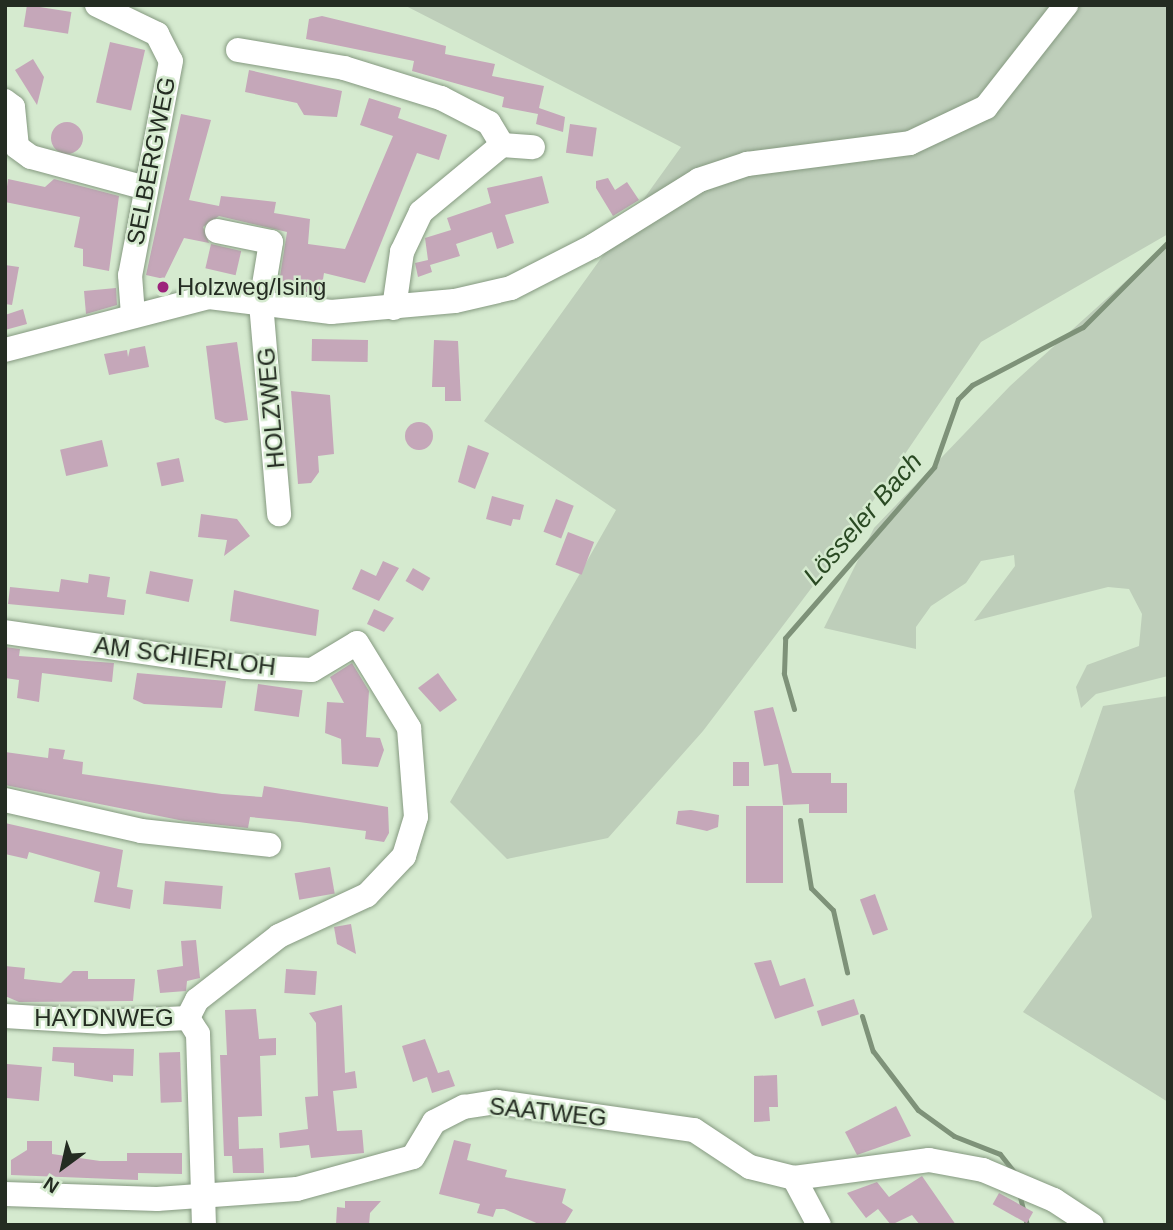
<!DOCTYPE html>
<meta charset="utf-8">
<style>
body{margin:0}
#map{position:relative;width:1173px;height:1230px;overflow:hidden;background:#d5eacf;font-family:Arial,sans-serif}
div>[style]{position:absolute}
.green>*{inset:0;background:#beceba}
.stream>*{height:5px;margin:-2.5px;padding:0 2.5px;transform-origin:2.5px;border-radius:2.5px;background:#7e9279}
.building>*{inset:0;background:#c5a7b9;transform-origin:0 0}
.round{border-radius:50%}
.roads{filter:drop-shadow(0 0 2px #859980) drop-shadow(0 0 2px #859980)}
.minor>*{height:24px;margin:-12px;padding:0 12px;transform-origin:12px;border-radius:12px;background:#fff}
.dots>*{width:19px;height:19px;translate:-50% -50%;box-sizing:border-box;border:4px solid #d5eacf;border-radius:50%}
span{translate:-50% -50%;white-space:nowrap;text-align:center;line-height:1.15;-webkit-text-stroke:5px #d5eacf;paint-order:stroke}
.street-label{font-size:24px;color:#242c22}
.poi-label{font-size:24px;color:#242c22}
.left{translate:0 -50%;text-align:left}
.water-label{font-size:26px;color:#294922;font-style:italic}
.frame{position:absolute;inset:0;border:7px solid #242c22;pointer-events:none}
.north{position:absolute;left:28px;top:1132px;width:70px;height:70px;-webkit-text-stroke:5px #d5eacf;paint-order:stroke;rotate:213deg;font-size:19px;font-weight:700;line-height:28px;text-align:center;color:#242c22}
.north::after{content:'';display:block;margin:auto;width:24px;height:32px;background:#242c22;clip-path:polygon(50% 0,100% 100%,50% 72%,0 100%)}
</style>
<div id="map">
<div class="green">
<div style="clip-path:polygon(404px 5px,1168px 5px,1168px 234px,981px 342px,835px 557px,703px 731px,608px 838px,507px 859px,450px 802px,616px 510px,484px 421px,681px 147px)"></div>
<div style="clip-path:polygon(1168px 243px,1168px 676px,1096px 694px,1081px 708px,1076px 687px,1087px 665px,1139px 646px,1142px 614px,1129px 589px,1108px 587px,974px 621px,1015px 566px,1014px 555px,981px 561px,966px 583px,931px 606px,916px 627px,916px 649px,824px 628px,874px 528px,1010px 386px)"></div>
<div style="clip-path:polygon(1168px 696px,1168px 1102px,1023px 1012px,1092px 917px,1074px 791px,1103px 706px)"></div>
</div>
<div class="stream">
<div style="left:794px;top:709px;width:37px;rotate:-106deg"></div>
<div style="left:784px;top:673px;width:35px;rotate:-88deg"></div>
<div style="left:785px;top:638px;width:227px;rotate:-48.9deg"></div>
<div style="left:934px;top:467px;width:72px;rotate:-70.6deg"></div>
<div style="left:958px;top:399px;width:20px;rotate:-45deg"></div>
<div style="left:972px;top:385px;width:125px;rotate:-27.6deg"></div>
<div style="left:1083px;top:327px;width:120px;rotate:-45deg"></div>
<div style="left:800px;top:820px;width:69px;rotate:80.8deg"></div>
<div style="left:811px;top:888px;width:31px;rotate:45deg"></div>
<div style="left:833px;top:910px;width:64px;rotate:77.3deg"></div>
<div style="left:862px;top:1016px;width:37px;rotate:73deg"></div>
<div style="left:873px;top:1051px;width:74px;rotate:52.7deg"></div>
<div style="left:918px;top:1110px;width:44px;rotate:35.8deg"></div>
<div style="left:954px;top:1136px;width:49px;rotate:21.4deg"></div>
<div style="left:1000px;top:1154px;width:28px;rotate:52deg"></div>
<div style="left:1019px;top:1193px;width:33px;rotate:76deg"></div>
</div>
<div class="building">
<div style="left:27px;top:5px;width:45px;height:22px;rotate:9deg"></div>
<div style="clip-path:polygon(322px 16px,446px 46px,445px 54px,495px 64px,492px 76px,544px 86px,539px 108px,565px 117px,563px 132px,536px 124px,538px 114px,502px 107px,504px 97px,412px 71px,414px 61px,306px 39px,309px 19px)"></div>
<div style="left:110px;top:42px;width:36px;height:62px;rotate:13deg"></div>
<div style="clip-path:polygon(33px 59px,44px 77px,37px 105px,15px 70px)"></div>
<div style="clip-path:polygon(249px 70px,342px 91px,337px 117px,304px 115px,297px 103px,245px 92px)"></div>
<div style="clip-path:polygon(369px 98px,401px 108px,398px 118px,447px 135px,439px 160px,417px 153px,365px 283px,324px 273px,321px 292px,288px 292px,289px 285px,279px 283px,287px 232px,219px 216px,203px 227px,209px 243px,184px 238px,164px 279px,146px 275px,181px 114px,211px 120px,189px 200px,219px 206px,221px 196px,276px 202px,274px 213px,310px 219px,308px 244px,345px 249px,393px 136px,360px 125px)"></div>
<div class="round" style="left:51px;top:122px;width:32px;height:32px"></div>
<div style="left:570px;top:124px;width:27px;height:29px;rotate:8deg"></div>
<div style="clip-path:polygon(542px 176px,549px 203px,505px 215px,514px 243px,497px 249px,492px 232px,456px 244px,460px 256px,430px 265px,432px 272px,418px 277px,415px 263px,428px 260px,425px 238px,451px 230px,447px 218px,491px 203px,487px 188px)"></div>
<div style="clip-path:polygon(608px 178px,615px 190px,627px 182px,639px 200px,613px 216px,596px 188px,596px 181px)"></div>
<div style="clip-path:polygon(8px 179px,45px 187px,54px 179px,119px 196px,109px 271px,83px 266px,83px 249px,74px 247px,80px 217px,5px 202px)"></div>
<div style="left:211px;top:244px;width:31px;height:25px;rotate:13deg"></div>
<div style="clip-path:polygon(5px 265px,19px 267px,12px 305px,5px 304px)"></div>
<div style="clip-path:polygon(116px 288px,117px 305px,86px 314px,84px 291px)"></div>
<div style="clip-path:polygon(23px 309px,27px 324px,5px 330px,5px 315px)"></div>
<div style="left:312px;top:339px;width:56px;height:22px;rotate:1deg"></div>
<div style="clip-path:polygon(434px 340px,458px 341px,461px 401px,445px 401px,445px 387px,432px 387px)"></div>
<div style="clip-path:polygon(237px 342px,248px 420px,225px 423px,215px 419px,206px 346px)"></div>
<div style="clip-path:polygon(145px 346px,149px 367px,109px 375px,104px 354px,127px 350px,128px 357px,130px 349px)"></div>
<div style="clip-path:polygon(291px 391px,330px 395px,334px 454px,318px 456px,319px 472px,311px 483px,298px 484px)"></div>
<div class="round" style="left:405px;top:422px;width:28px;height:28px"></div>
<div style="left:102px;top:440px;width:27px;height:43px;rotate:77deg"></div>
<div style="clip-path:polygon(468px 445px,489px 453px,475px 489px,458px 482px)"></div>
<div style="left:179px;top:458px;width:24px;height:23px;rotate:78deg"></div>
<div style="clip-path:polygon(492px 496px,524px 505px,520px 520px,513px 519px,511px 526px,486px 519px)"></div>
<div style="left:556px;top:499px;width:19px;height:35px;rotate:21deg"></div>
<div style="clip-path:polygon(201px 514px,237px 519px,250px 536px,224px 556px,227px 540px,198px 537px)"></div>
<div style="left:568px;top:532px;width:28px;height:35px;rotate:21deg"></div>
<div style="clip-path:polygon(383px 561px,399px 568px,379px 601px,352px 589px,361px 569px,376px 576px)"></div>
<div style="left:413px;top:568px;width:20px;height:15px;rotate:30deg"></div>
<div style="left:150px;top:571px;width:44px;height:23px;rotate:11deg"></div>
<div style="clip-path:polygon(89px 574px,110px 577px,107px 597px,126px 600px,124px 615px,8px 604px,10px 587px,59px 592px,61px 579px,88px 583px)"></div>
<div style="clip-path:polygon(234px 590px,319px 610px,316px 636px,230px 621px)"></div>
<div style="clip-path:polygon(374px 609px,394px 618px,384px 632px,367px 624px)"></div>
<div style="clip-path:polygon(5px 647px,20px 649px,19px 656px,114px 663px,112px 682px,42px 673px,39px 702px,17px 698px,19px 680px,5px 678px)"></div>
<div style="clip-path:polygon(352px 663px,369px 691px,366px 737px,380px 738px,384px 750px,378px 767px,342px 764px,341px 739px,325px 733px,327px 702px,344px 703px,330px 677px)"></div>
<div style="clip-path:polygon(137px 673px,226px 681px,222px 708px,144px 704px,133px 699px)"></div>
<div style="clip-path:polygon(438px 673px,457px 700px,440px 712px,418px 688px)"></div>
<div style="left:258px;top:684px;width:45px;height:27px;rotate:8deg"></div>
<div style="clip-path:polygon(773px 707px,792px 773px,831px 773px,831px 783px,847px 783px,847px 813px,809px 813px,809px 804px,783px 805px,778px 764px,764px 766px,754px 711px)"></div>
<div style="clip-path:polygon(49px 748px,65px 750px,63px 759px,83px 762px,82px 774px,222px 794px,262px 797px,264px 786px,388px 807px,389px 833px,384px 842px,365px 839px,366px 831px,299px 822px,250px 817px,248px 828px,184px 821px,5px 785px,5px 752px,48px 758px)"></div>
<div style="left:733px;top:762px;width:16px;height:24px"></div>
<div style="left:746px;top:806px;width:37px;height:77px"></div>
<div style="clip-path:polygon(691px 810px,719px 815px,718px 827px,707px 831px,676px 824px,678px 811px)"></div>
<div style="clip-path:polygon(5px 823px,123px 850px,117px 887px,133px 890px,130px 909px,94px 902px,100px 872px,29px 852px,27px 859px,5px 854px)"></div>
<div style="left:330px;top:867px;width:27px;height:36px;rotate:80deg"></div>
<div style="left:165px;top:881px;width:58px;height:23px;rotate:5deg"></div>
<div style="left:875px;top:894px;width:38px;height:16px;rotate:70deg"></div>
<div style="clip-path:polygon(351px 924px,356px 954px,337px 944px,334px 927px)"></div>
<div style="clip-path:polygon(196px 940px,200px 978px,187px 981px,186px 991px,160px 993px,157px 970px,183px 966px,181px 941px)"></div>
<div style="clip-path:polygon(771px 960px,780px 986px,805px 978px,814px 1006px,775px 1019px,754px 963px)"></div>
<div style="clip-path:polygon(5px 966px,25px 968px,24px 979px,61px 983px,73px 971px,88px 971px,88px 979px,135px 979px,133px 1001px,19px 1002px,5px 996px)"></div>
<div style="left:286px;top:969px;width:31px;height:24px;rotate:4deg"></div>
<div style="left:854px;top:999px;width:16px;height:39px;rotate:72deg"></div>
<div style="clip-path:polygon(342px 1005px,345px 1073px,355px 1071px,357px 1088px,333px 1091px,337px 1131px,362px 1130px,364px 1153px,311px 1158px,309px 1145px,280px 1148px,279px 1133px,308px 1129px,305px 1097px,318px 1096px,316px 1023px,309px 1013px)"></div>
<div style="clip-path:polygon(256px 1009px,259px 1039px,276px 1038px,276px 1055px,260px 1056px,262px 1116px,238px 1117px,239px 1149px,263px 1148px,264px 1173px,233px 1173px,232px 1156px,224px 1156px,220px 1055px,227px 1055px,225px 1010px)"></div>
<div style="clip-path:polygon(425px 1039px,438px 1073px,449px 1070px,455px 1086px,432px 1093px,427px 1077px,413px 1082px,402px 1046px)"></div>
<div style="clip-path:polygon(53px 1047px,134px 1049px,133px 1076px,113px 1075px,113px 1082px,74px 1076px,74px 1063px,52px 1061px)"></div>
<div style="left:180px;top:1052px;width:50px;height:21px;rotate:88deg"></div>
<div style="left:7px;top:1064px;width:35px;height:34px;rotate:5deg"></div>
<div style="clip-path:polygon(777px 1075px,778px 1107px,769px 1107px,770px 1121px,754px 1122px,754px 1076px)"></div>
<div style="clip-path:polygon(896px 1106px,911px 1136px,857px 1155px,845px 1132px)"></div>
<div style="clip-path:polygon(454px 1140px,471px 1144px,467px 1160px,507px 1170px,505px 1177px,566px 1189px,562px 1203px,573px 1210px,564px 1225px,541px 1225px,504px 1209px,496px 1209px,493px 1217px,477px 1213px,480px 1204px,439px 1194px)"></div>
<div style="clip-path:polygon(27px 1141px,52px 1141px,52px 1154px,100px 1161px,127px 1161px,127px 1153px,182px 1153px,182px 1174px,138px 1173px,138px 1180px,11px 1175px,11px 1160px,27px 1150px)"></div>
<div style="clip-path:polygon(922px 1176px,956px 1225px,920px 1225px,912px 1215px,891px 1225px,878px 1209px,866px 1218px,847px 1193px,877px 1182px,889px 1197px)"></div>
<div style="left:999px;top:1193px;width:39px;height:13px;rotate:29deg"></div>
<div style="clip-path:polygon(345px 1201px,381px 1201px,370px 1213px,369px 1225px,336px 1225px,337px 1207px,345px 1208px)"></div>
</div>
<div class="roads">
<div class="minor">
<div style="left:97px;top:5px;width:67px;rotate:25.8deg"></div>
<div style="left:157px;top:34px;width:30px;rotate:63deg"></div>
<div style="left:171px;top:61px;width:218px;rotate:100.8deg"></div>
<div style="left:130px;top:275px;width:40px;rotate:85.7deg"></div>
<div style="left:238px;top:50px;width:108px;rotate:9.6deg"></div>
<div style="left:344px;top:68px;width:102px;rotate:17.2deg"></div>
<div style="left:441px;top:98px;width:54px;rotate:27.5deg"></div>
<div style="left:489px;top:123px;width:26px;rotate:59deg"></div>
<div style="left:5px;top:101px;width:10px;rotate:37deg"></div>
<div style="left:13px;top:107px;width:40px;rotate:84.3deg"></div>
<div style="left:17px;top:147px;width:17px;rotate:36deg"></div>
<div style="left:31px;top:157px;width:119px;rotate:15.1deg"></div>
<div style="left:217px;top:231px;width:55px;rotate:11.5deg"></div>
<div style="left:271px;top:242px;width:62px;rotate:99.3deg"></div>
<div style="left:261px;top:303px;width:212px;rotate:85.1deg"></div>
<div style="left:394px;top:308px;width:57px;rotate:-81.9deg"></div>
<div style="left:402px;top:252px;width:44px;rotate:-64.6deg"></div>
<div style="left:421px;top:212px;width:105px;rotate:-39.6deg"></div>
<div style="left:502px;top:145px;width:31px;rotate:4deg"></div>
<div style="left:5px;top:350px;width:211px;rotate:-14.6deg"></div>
<div style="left:209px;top:297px;width:123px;rotate:7deg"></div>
<div style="left:331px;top:312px;width:124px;rotate:-5.1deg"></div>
<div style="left:455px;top:301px;width:57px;rotate:-13.1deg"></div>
<div style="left:511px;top:288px;width:92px;rotate:-27.1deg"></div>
<div style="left:593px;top:246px;width:125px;rotate:-31.9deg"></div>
<div style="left:699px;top:180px;width:51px;rotate:-18.4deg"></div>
<div style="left:747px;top:164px;width:164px;rotate:-7.3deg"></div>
<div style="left:910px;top:143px;width:84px;rotate:-25.3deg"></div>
<div style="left:986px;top:107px;width:130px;rotate:-51.9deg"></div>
<div style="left:5px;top:632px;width:242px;rotate:8.3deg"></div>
<div style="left:244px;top:667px;width:68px;rotate:2.5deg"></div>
<div style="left:312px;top:670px;width:52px;rotate:-31deg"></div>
<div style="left:357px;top:643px;width:100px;rotate:58.5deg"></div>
<div style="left:409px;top:728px;width:89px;rotate:85.5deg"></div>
<div style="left:416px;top:817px;width:41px;rotate:107.1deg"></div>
<div style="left:404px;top:856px;width:54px;rotate:133.5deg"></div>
<div style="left:367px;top:895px;width:97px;rotate:155deg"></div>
<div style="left:279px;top:936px;width:104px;rotate:142deg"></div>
<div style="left:197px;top:1000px;width:20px;rotate:117deg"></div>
<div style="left:5px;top:800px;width:139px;rotate:12.8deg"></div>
<div style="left:141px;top:831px;width:129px;rotate:6.2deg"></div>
<div style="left:5px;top:1016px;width:99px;rotate:3.5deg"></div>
<div style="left:104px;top:1022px;width:84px;rotate:-2.7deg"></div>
<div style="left:188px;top:1018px;width:19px;rotate:58deg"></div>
<div style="left:198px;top:1034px;width:191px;rotate:88.2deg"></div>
<div style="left:794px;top:1178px;width:53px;rotate:62deg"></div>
<div style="left:5px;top:1194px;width:152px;rotate:1.9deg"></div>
<div style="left:157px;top:1199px;width:140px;rotate:-4.1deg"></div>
<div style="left:297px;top:1189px;width:120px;rotate:-15.4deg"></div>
<div style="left:413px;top:1157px;width:41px;rotate:-59deg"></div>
<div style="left:434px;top:1122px;width:34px;rotate:-27deg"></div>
<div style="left:464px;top:1107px;width:33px;rotate:-9deg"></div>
<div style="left:497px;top:1102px;width:199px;rotate:8.1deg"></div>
<div style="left:694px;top:1130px;width:67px;rotate:33.5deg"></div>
<div style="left:750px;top:1167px;width:45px;rotate:14deg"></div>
<div style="left:794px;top:1178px;width:136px;rotate:-7.6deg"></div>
<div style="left:929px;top:1160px;width:55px;rotate:10.5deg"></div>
<div style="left:983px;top:1170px;width:77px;rotate:22.9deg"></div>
<div style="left:1054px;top:1200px;width:45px;rotate:33.3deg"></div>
</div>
</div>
<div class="dots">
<div style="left:163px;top:287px;background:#9c237b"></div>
</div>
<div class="street-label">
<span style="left:151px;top:161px;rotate:-79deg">SELBERGWEG</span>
<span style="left:271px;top:408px;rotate:-95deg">HOLZWEG</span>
<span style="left:185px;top:656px;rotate:7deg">AM SCHIERLOH</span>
<span style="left:104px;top:1018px">HAYDNWEG</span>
<span style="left:548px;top:1112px;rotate:6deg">SAATWEG</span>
</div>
<div class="poi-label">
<span class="left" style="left:177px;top:287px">Holzweg/Ising</span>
</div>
<div class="water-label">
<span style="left:863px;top:519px;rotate:-49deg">Lösseler Bach</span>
</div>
<div class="frame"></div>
<div class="north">N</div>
</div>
